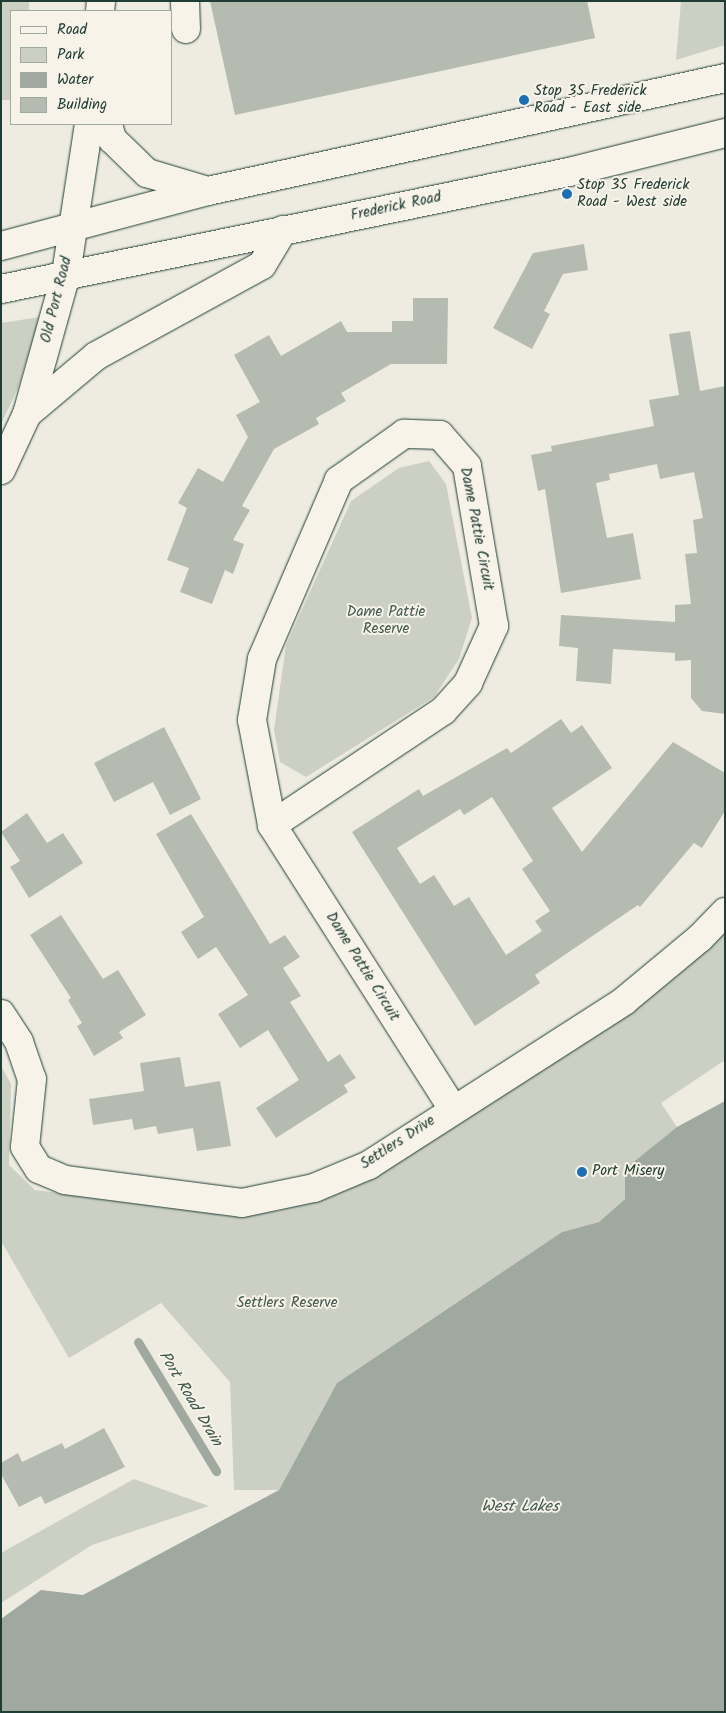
<!DOCTYPE html>
<style>
body{margin:0}
#map{position:relative;width:726px;height:1713px;overflow:hidden;background:#eeece1;font-family:Kalam,sans-serif}
div>[style]{position:absolute}
.green>*{inset:0;background:#cccfc4}
.water>*{inset:0;background:#9fa99f}
.stream>*{height:9px;margin:-4.5px;padding:0 4.5px;transform-origin:4.5px;border-radius:4.5px;background:#9fa99f}
.building>*{inset:0;background:#b5bbb0}
.roads{filter:drop-shadow(0 0 1px #1f3d34) drop-shadow(0 0 1px #1f3d34)}
.minor>*{height:28px;margin:-14px;padding:0 14px;transform-origin:14px;border-radius:14px;background:#f7f3e8}
.major>*{height:28px;margin:-14px;padding:0 14px;transform-origin:14px;border-radius:14px;background:#f7f3e8}
.dots>*{width:14px;height:14px;translate:-50% -50%;box-sizing:border-box;border:2px solid #f7f3e8;border-radius:50%}
span{translate:-50% -50%;white-space:nowrap;text-align:center;line-height:1.15;-webkit-text-stroke:4px #f7f3e8;paint-order:stroke}
.poi-label{font-size:15px;color:#1f3d34}
.left{translate:0 -50%;text-align:left}
.street-label{font-size:15px;color:#1f3d34}
.park-label{font-size:15px;color:#425a51}
.water-label{font-size:16px;color:#3f584f;font-style:italic}
.frame{position:absolute;inset:0;border:2px solid #1f3d34;pointer-events:none}
.legend{position:absolute;left:10px;top:10px;width:162px;height:115px;box-sizing:border-box;background:#f7f3e8;border:1px solid #a1aaa0;margin:0;padding:6px 9px;list-style:none;font-size:15px;color:#1f3d34}
.legend li{display:flex;align-items:center;gap:10px;height:25px}
.legend b{width:25px;border:1px solid #a1aaa0}
</style>
<div id="map">
<div class="green">
<div style="clip-path:polygon(1px 1px,29px 1px,29px 11px,11px 11px,10px 100px,1px 100px)"></div>
<div style="clip-path:polygon(681px 1px,725px 1px,725px 45px,676px 60px)"></div>
<div style="clip-path:polygon(40px 317px,18px 388px,1px 424px,1px 323px)"></div>
<div style="clip-path:polygon(429px 461px,446px 484px,472px 618px,459px 659px,434px 697px,306px 777px,280px 762px,274px 730px,286px 645px,351px 501px,399px 468px)"></div>
<div style="clip-path:polygon(725px 932px,725px 1060px,661px 1103px,677px 1127px,626px 1169px,625px 1199px,599px 1222px,562px 1232px,337px 1383px,279px 1490px,234px 1490px,230px 1382px,161px 1303px,69px 1358px,1px 1241px,1px 1066px,11px 1084px,9px 1165px,35px 1190px,225px 1214px,278px 1211px,360px 1184px,666px 985px)"></div>
<div style="clip-path:polygon(134px 1479px,209px 1506px,92px 1545px,1px 1603px,1px 1553px)"></div>
</div>
<div class="water">
<div style="clip-path:polygon(725px 1101px,725px 1712px,1px 1712px,1px 1619px,41px 1590px,83px 1595px,279px 1490px,337px 1383px,562px 1232px,599px 1222px,625px 1199px,625px 1169px,677px 1127px)"></div>
</div>
<div class="stream">
<div style="left:138px;top:1342px;width:151px;rotate:58.8deg"></div>
</div>
<div class="building">
<div style="clip-path:polygon(210px 1px,587px 1px,595px 38px,235px 115px)"></div>
<div style="clip-path:polygon(584px 244px,588px 270px,563px 274px,544px 311px,550px 314px,532px 349px,493px 328px,533px 253px)"></div>
<div style="clip-path:polygon(413px 298px,448px 298px,447px 364px,391px 364px,341px 393px,346px 401px,316px 418px,319px 424px,274px 449px,242px 506px,250px 510px,233px 540px,244px 544px,233px 574px,225px 570px,212px 604px,180px 592px,189px 568px,167px 560px,187px 508px,178px 503px,198px 468px,223px 482px,248px 437px,236px 415px,260px 402px,234px 355px,269px 335px,281px 356px,341px 321px,347px 332px,392px 332px,392px 321px,413px 321px)"></div>
<div style="clip-path:polygon(690px 331px,700px 391px,725px 386px,725px 714px,702px 711px,691px 698px,691px 660px,675px 661px,675px 653px,613px 649px,611px 684px,576px 681px,578px 648px,559px 646px,561px 615px,675px 622px,675px 605px,691px 604px,685px 554px,697px 553px,693px 520px,703px 518px,694px 472px,660px 479px,657px 464px,609px 474px,610px 480px,596px 483px,607px 538px,633px 533px,641px 579px,561px 593px,545px 489px,538px 491px,531px 455px,552px 451px,551px 446px,654px 426px,649px 400px,679px 395px,669px 334px)"></div>
<div style="clip-path:polygon(evenodd,561px 719px,571px 733px,582px 725px,612px 768px,552px 808px,582px 852px,673px 742px,725px 773px,725px 811px,702px 848px,694px 843px,640px 907px,638px 905px,535px 975px,540px 983px,475px 1026px,352px 832px,419px 789px,423px 796px,507px 748px,511px 753px,561px 719px,492px 797px,533px 861px,522px 869px,550px 911px,535px 921px,542px 931px,506px 955px,469px 897px,454px 906px,434px 875px,420px 884px,397px 848px,460px 809px,464px 815px,492px 797px)"></div>
<div style="clip-path:polygon(164px 727px,201px 799px,170px 815px,153px 782px,114px 802px,94px 763px)"></div>
<div style="clip-path:polygon(27px 813px,47px 843px,63px 833px,83px 863px,29px 898px,10px 867px,20px 861px,1px 832px)"></div>
<div style="clip-path:polygon(191px 814px,270px 944px,285px 935px,300px 957px,283px 968px,301px 996px,290px 1002px,328px 1062px,340px 1054px,356px 1078px,344px 1085px,348px 1092px,276px 1138px,256px 1108px,299px 1080px,268px 1030px,240px 1048px,218px 1014px,248px 995px,216px 947px,198px 959px,181px 932px,204px 917px,156px 834px)"></div>
<div style="clip-path:polygon(61px 915px,103px 979px,118px 970px,146px 1015px,119px 1032px,123px 1038px,94px 1056px,77px 1026px,82px 1023px,68px 1000px,71px 998px,30px 935px)"></div>
<div style="clip-path:polygon(180px 1057px,185px 1087px,220px 1081px,231px 1146px,197px 1151px,193px 1128px,158px 1134px,156px 1126px,134px 1130px,132px 1119px,93px 1125px,89px 1099px,144px 1091px,140px 1063px)"></div>
<div style="clip-path:polygon(104px 1428px,125px 1467px,45px 1504px,41px 1496px,19px 1507px,1px 1474px,1px 1463px,18px 1453px,22px 1462px,62px 1443px,65px 1449px)"></div>
</div>
<div class="roads">
<div class="minor">
<div style="left:185px;top:1px;width:28px;rotate:88deg"></div>
<div style="left:272px;top:825px;width:206px;rotate:-33.7deg"></div>
<div style="left:443px;top:711px;width:38px;rotate:-48deg"></div>
<div style="left:468px;top:683px;width:63px;rotate:-65.5deg"></div>
<div style="left:494px;top:626px;width:162px;rotate:-99.6deg"></div>
<div style="left:467px;top:466px;width:41px;rotate:-131.1deg"></div>
<div style="left:440px;top:435px;width:36px;rotate:-178deg"></div>
<div style="left:404px;top:434px;width:80px;rotate:144.7deg"></div>
<div style="left:339px;top:480px;width:195px;rotate:113.3deg"></div>
<div style="left:262px;top:659px;width:62px;rotate:99.3deg"></div>
<div style="left:252px;top:720px;width:107px;rotate:79.2deg"></div>
<div style="left:272px;top:825px;width:335px;rotate:57.5deg"></div>
<div style="left:1px;top:1014px;width:33px;rotate:57deg"></div>
<div style="left:19px;top:1042px;width:39px;rotate:71deg"></div>
<div style="left:32px;top:1079px;width:68px;rotate:95.9deg"></div>
<div style="left:25px;top:1147px;width:26px;rotate:58deg"></div>
<div style="left:39px;top:1169px;width:28px;rotate:23deg"></div>
<div style="left:65px;top:1180px;width:178px;rotate:7.4deg"></div>
<div style="left:242px;top:1203px;width:74px;rotate:-11.8deg"></div>
<div style="left:314px;top:1188px;width:60px;rotate:-22.7deg"></div>
<div style="left:369px;top:1165px;width:303px;rotate:-32.7deg"></div>
<div style="left:624px;top:1001px;width:99px;rotate:-39.7deg"></div>
<div style="left:700px;top:938px;width:36px;rotate:-46deg"></div>
</div>
<div class="major">
<div style="left:100px;top:11px;width:10px;rotate:-84deg"></div>
<div style="left:108px;top:124px;width:16px;rotate:75deg"></div>
<div style="left:112px;top:139px;width:49px;rotate:44.2deg"></div>
<div style="left:147px;top:173px;width:64px;rotate:16.4deg"></div>
<div style="left:1px;top:246px;width:214px;rotate:-14.9deg"></div>
<div style="left:208px;top:191px;width:529px;rotate:-12.33deg"></div>
<div style="left:1px;top:289px;width:580px;rotate:-11.64deg"></div>
<div style="left:569px;top:172px;width:161px;rotate:-14deg"></div>
<div style="left:27px;top:414px;width:90px;rotate:-40deg"></div>
<div style="left:96px;top:356px;width:189px;rotate:-28.7deg"></div>
<div style="left:262px;top:265px;width:41px;rotate:-59deg"></div>
<div style="left:1px;top:470px;width:62px;rotate:-65.1deg"></div>
<div style="left:27px;top:414px;width:145px;rotate:-74.4deg"></div>
<div style="left:66px;top:274px;width:152px;rotate:-81.3deg"></div>
</div>
</div>
<div class="dots">
<div style="left:524px;top:100px;background:#1f6fb2"></div>
<div style="left:567px;top:194px;background:#1f6fb2"></div>
<div style="left:582px;top:1172px;background:#1f6fb2"></div>
</div>
<div class="poi-label">
<span class="left" style="left:534px;top:100px">Stop 35 Frederick<br>Road - East side</span>
<span class="left" style="left:577px;top:194px">Stop 35 Frederick<br>Road - West side</span>
<span class="left" style="left:592px;top:1172px">Port Misery</span>
</div>
<div class="street-label">
<span style="left:396px;top:207px;rotate:-12deg">Frederick Road</span>
<span style="left:57px;top:300px;rotate:-76deg">Old Port Road</span>
<span style="left:476px;top:529px;rotate:79deg">Dame Pattie Circuit</span>
<span style="left:362px;top:967px;rotate:58deg">Dame Pattie Circuit</span>
<span style="left:398px;top:1143px;rotate:-33deg">Settlers Drive</span>
</div>
<div class="park-label">
<span style="left:386px;top:621px">Dame Pattie<br>Reserve</span>
<span style="left:287px;top:1304px">Settlers Reserve</span>
</div>
<div class="water-label">
<span style="left:190px;top:1399px;rotate:59deg">Port Road Drain</span>
<span style="left:520px;top:1507px">West Lakes</span>
</div>
<div class="frame"></div>
<ul class="legend">
<li><b style="height:6px;background:#f7f3e8"></b>Road</li>
<li><b style="height:14px;background:#cccfc4"></b>Park</li>
<li><b style="height:14px;background:#9fa99f"></b>Water</li>
<li><b style="height:14px;background:#b5bbb0"></b>Building</li>
</ul>
</div>
